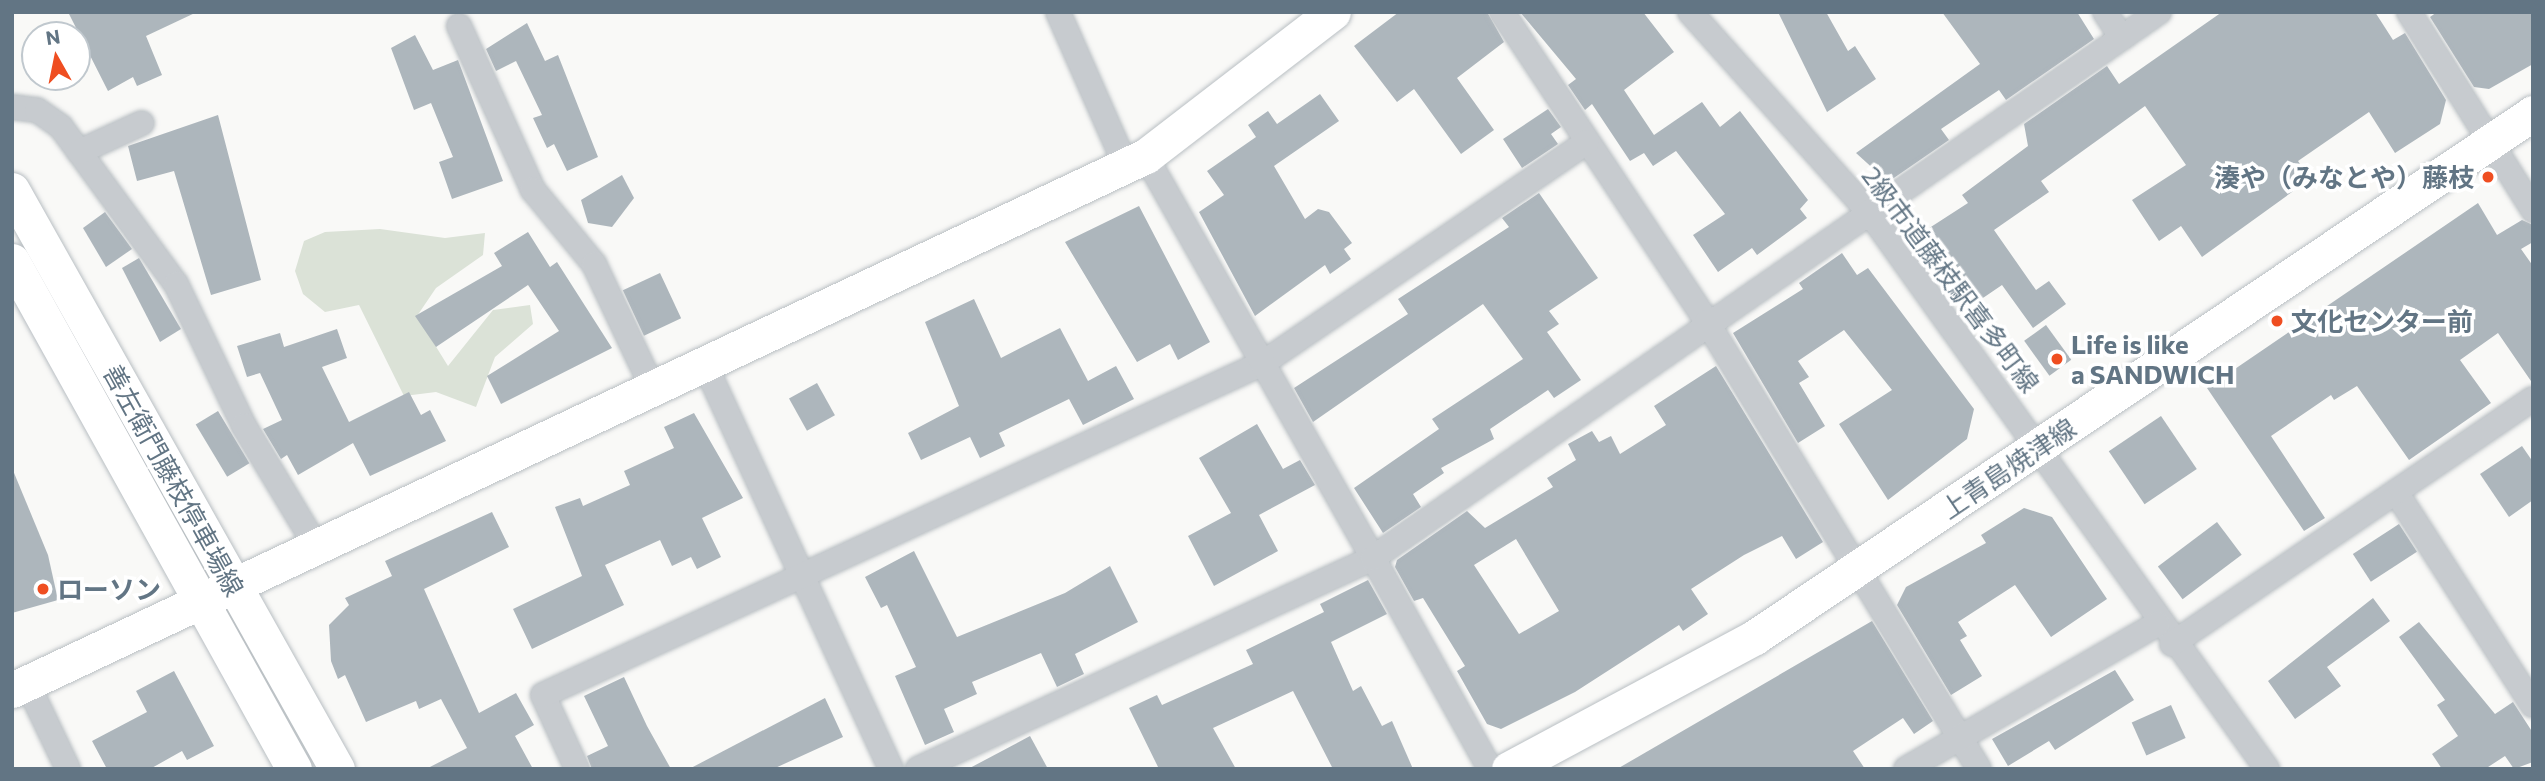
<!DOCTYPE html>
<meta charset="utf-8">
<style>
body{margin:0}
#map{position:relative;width:2545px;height:781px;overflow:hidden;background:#f9f9f7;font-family:Commissioner,"Noto Sans JP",sans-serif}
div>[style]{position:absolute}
.green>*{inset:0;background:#dbe2d7}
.building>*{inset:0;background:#adb6bc;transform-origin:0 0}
.roads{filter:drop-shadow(0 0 2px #b9bfc3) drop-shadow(0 0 2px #b9bfc3)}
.street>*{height:24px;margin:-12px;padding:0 12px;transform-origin:12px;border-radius:12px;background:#c7cbcf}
.secondary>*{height:35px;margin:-17.5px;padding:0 17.5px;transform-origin:17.5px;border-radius:17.5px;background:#fff}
.dots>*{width:19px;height:19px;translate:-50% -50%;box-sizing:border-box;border:4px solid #fff;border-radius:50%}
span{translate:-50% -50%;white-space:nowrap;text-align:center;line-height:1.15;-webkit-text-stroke:7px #fff;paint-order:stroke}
.poi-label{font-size:26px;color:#627584;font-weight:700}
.right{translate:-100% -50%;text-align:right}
.left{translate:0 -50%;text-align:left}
.street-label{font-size:26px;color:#627584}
.frame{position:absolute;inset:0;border:14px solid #627584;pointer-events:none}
.north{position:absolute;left:21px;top:21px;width:70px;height:70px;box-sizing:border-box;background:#fff;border:2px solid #c0c8ce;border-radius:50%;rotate:351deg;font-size:19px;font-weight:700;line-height:28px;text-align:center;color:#627584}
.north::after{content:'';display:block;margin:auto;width:24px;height:32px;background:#ef4e21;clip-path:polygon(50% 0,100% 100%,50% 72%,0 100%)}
</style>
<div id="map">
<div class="green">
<div style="clip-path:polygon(380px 229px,445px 238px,485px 233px,483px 255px,436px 288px,417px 316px,448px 366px,493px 310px,530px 305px,533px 324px,495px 357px,476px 407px,436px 392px,404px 396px,359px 305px,325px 312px,303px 294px,295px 271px,304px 241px,325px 232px)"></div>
</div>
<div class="building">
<div style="clip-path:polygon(68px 12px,197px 12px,146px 36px,162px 75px,137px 86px,133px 77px,108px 91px)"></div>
<div style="clip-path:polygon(1399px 12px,1487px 12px,1504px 42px,1457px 78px,1494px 130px,1461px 154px,1414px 89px,1397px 102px,1354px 46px)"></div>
<div style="clip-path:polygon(1520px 12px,1643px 12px,1674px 52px,1624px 90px,1654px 135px,1702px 102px,1720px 127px,1740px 111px,1808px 200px,1800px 209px,1807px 218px,1757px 255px,1752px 248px,1718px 272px,1693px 235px,1725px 214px,1676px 151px,1653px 166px,1644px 153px,1630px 161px,1592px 104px,1585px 110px,1568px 85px,1576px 79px)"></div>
<div style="clip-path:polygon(1778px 12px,1826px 12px,1848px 51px,1855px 46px,1876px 79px,1827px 112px)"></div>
<div style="clip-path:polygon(1942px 12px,2077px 12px,2094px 39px,2006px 100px,1999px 90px,1941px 129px,1949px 140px,1888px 182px,1856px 153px,1980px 64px)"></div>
<div style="clip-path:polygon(2222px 12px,2375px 12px,2393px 40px,2405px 33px,2446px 100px,2440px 124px,2395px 153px,2369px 112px,2298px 161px,2310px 179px,2202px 257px,2181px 226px,2159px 241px,2132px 200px,2186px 165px,2145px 106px,2041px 181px,2049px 192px,1994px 230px,2036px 290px,2049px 281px,2066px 304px,2033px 328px,2002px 285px,1980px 300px,1948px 254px,1938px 261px,1920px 234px,1968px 203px,1962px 195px,2028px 146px,2024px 124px,2107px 66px,2119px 84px)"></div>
<div style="clip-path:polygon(2437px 12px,2533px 12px,2533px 64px,2489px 89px,2474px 87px,2430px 17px)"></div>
<div style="clip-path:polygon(527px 23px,545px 61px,558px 55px,598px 157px,567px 171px,554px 144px,547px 148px,533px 118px,542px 115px,516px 61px,496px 71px,486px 49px)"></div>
<div style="clip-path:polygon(415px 35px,433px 70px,458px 60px,503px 181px,452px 199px,439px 162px,453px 157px,431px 103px,414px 110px,391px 48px)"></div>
<div style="clip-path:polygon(1320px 94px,1339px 121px,1274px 166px,1305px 219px,1318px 209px,1329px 212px,1352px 243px,1344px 249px,1351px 259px,1330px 274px,1325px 265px,1255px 316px,1199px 212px,1224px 195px,1207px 171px,1256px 137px,1248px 125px,1268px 111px,1277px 124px)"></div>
<div style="clip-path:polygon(1548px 109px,1561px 127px,1551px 134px,1558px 144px,1522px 168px,1503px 139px)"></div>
<div style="clip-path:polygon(218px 115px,261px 280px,211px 295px,174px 171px,137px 181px,128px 146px)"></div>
<div style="clip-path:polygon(622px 175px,634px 198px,612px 227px,588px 223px,581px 200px)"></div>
<div style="clip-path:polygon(1539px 193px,1598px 278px,1549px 311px,1559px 324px,1547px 332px,1581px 380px,1554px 398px,1548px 390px,1490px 429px,1494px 439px,1441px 468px,1444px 473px,1413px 494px,1421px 507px,1383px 533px,1354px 488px,1439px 429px,1432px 419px,1523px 359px,1483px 304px,1313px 422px,1294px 388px,1408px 314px,1398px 299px,1509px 227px,1502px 218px)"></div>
<div style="clip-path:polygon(2478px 203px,2497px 235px,2522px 220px,2533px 225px,2533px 242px,2521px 249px,2533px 266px,2533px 384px,2498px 333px,2460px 360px,2491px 403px,2409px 460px,2357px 386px,2334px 400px,2331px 395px,2271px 436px,2325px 518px,2304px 531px,2207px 388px)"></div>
<div style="clip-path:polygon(1139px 206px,1210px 342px,1178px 360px,1170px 344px,1137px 362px,1065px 242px)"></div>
<div style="clip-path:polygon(105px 212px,132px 249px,106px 267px,83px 228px)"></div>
<div style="clip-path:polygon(528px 232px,550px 267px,557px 262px,612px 348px,501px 404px,487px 376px,559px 331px,528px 285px,436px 347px,415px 316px,502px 266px,494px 253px)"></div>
<div style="clip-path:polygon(1842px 253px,1857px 275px,1868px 268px,1974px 409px,1967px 439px,1888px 500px,1839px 424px,1892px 390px,1844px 330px,1798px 361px,1809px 377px,1799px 383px,1825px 426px,1798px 443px,1733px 333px,1803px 289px,1799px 283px)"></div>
<div style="clip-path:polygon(139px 258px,181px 329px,160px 342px,122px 268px)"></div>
<div style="left:660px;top:273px;width:50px;height:41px;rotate:65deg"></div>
<div style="clip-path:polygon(974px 299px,1001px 358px,1060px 328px,1088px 381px,1116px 366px,1134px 399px,1083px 425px,1069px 399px,999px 433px,1005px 446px,980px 458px,970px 437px,921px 460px,908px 433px,959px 406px,925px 322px)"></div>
<div style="left:2046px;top:325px;width:43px;height:27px;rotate:54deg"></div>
<div style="clip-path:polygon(337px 329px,347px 358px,322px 367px,349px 422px,409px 392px,421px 415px,430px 410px,446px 441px,370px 476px,353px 443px,298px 475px,287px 455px,281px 459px,263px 429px,282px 420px,260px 373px,247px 377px,237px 346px,280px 333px,284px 347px)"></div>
<div style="clip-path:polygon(evenodd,1716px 366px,1823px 542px,1796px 559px,1782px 536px,1744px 555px,1691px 589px,1708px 614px,1683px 631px,1679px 625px,1575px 692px,1501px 729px,1487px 724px,1457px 671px,1465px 666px,1423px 598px,1414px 601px,1395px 567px,1397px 560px,1467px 511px,1485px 528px,1553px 487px,1547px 478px,1576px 460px,1568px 444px,1592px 431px,1599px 442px,1611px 436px,1620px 454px,1666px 425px,1654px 406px,1716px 366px,1516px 539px,1559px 611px,1519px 634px,1474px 565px,1516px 539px)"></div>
<div style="left:817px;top:383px;width:37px;height:32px;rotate:61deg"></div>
<div style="left:218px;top:411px;width:61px;height:26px;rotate:59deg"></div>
<div style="clip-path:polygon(694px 413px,743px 498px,702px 518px,721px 557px,697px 569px,691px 557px,672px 566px,660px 540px,605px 565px,624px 605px,532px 649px,513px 609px,582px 576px,555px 507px,580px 498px,583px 506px,630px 485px,624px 471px,674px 448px,664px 427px)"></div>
<div style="left:2161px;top:416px;width:64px;height:63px;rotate:56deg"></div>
<div style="clip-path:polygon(1257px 424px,1283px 469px,1300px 460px,1315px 485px,1259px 515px,1278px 551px,1214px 586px,1188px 536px,1231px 513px,1199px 458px)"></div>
<div style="clip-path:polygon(2522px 446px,2533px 462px,2533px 500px,2509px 517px,2480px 474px)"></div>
<div style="clip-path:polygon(12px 468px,48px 555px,58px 600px,12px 613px)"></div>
<div style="clip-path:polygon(2024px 508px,2052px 517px,2107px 599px,2051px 637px,2015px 585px,1958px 622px,1967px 636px,1960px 640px,1982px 676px,1951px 695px,1897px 605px,1906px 587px,1986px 543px,1981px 535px)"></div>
<div style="clip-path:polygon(492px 512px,509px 547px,424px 589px,479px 713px,516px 693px,534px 725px,515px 736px,533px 769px,426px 769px,467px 748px,441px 699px,419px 709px,416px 701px,366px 722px,345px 675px,338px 679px,331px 661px,329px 625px,349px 605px,345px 598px,392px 576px,385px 561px)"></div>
<div style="left:2217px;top:522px;width:41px;height:74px;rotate:53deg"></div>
<div style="left:2399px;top:524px;width:33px;height:55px;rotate:57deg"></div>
<div style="clip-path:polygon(914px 551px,957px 637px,1065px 593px,1110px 566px,1138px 622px,1075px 654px,1084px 674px,1057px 687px,1041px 653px,972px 682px,977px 694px,944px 709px,954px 732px,925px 745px,895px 676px,916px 667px,887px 605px,881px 608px,865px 577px)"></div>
<div style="clip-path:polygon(1368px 580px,1387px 614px,1331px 642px,1353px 691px,1361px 686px,1382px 726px,1392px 721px,1413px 769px,1333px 769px,1293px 691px,1213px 728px,1236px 769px,1159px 769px,1129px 708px,1157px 695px,1162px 705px,1253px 664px,1246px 650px,1324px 612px,1320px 604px)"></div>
<div style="clip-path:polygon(2373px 598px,2390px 621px,2327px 667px,2341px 686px,2295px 719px,2268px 681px)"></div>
<div style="clip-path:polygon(1872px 621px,1933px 721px,1914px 734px,1903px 718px,1853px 751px,1865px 769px,1617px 769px)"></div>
<div style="clip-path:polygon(2419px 622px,2495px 714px,2513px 702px,2533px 733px,2533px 762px,2514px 769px,2505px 756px,2485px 769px,2442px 769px,2432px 754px,2458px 736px,2437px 705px,2445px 700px,2399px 637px)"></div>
<div style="clip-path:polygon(2115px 670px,2134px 700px,2055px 750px,2049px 741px,2008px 766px,1992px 739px)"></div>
<div style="clip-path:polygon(174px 671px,214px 746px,187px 760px,182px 751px,150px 769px,107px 769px,92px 741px,147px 712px,136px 691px)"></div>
<div style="clip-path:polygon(624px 677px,647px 726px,671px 769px,592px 769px,587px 756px,608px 746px,584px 696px)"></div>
<div style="clip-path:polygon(825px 698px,843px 737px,773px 769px,689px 769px)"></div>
<div style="left:2171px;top:705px;width:36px;height:43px;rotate:66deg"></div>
<div style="clip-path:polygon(1030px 736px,1048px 769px,968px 769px)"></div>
</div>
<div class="roads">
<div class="street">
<div style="left:1058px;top:12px;width:168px;rotate:66.2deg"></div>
<div style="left:1502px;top:12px;width:372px;rotate:56.5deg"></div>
<div style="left:1707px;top:322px;width:523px;rotate:58.68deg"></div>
<div style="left:1690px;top:12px;width:268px;rotate:48.2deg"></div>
<div style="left:1869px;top:212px;width:685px;rotate:54.45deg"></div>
<div style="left:2105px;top:12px;width:31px;rotate:57deg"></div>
<div style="left:2409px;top:12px;width:234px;rotate:57.9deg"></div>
<div style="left:459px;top:26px;width:180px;rotate:65.7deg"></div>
<div style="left:533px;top:190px;width:96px;rotate:50.5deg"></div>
<div style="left:594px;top:264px;width:140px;rotate:64.7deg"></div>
<div style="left:12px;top:107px;width:25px;rotate:7deg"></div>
<div style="left:37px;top:110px;width:29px;rotate:35deg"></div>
<div style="left:61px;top:127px;width:195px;rotate:53.8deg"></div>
<div style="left:176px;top:284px;width:157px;rotate:64.4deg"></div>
<div style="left:244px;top:426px;width:140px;rotate:59deg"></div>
<div style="left:79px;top:152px;width:69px;rotate:-24.7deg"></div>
<div style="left:706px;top:367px;width:443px;rotate:65.3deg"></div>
<div style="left:2396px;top:492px;width:253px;rotate:57.3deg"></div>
<div style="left:2172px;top:644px;width:436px;rotate:-34.2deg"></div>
<div style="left:27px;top:683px;width:95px;rotate:64.5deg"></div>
<div style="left:577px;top:769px;width:81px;rotate:-114.7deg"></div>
<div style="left:543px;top:695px;width:793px;rotate:-24.75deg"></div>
<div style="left:1263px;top:363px;width:392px;rotate:-34.3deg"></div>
<div style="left:918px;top:769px;width:502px;rotate:-24.88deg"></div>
<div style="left:1373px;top:558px;width:462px;rotate:-119.5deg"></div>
<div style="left:1490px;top:769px;width:241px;rotate:-119deg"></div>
<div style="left:1373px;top:558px;width:957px;rotate:-34.79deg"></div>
<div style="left:1906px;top:769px;width:290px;rotate:-30deg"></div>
</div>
<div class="secondary">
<div style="left:12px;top:190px;width:664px;rotate:60.69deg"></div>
<div style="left:12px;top:261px;width:581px;rotate:60.96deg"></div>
<div style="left:12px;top:690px;width:1253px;rotate:-25.22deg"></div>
<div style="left:1146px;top:156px;width:236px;rotate:-37.6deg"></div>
<div style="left:1509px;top:769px;width:279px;rotate:-28.2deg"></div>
<div style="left:1755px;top:637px;width:938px;rotate:-33.96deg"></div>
</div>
</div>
<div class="dots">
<div style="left:2488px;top:177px;background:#ef4e21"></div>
<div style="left:2277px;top:321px;background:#ef4e21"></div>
<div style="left:2057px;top:359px;background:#ef4e21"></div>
<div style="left:43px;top:589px;background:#ef4e21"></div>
</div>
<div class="poi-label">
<span class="right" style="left:2474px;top:177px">湊や（みなとや）藤枝</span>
<span class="left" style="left:2291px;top:321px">文化センター前</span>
<span class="left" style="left:2071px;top:359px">Life is like<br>a SANDWICH</span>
<span class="left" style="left:57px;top:589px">ローソン</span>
</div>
<div class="street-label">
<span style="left:1951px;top:279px;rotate:53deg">2級市道藤枝駅喜多町線</span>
<span style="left:2008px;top:468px;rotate:-34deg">上青島焼津線</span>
<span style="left:174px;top:480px;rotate:61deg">善左衛門藤枝停車場線</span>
</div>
<div class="frame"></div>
<div class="north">N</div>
</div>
